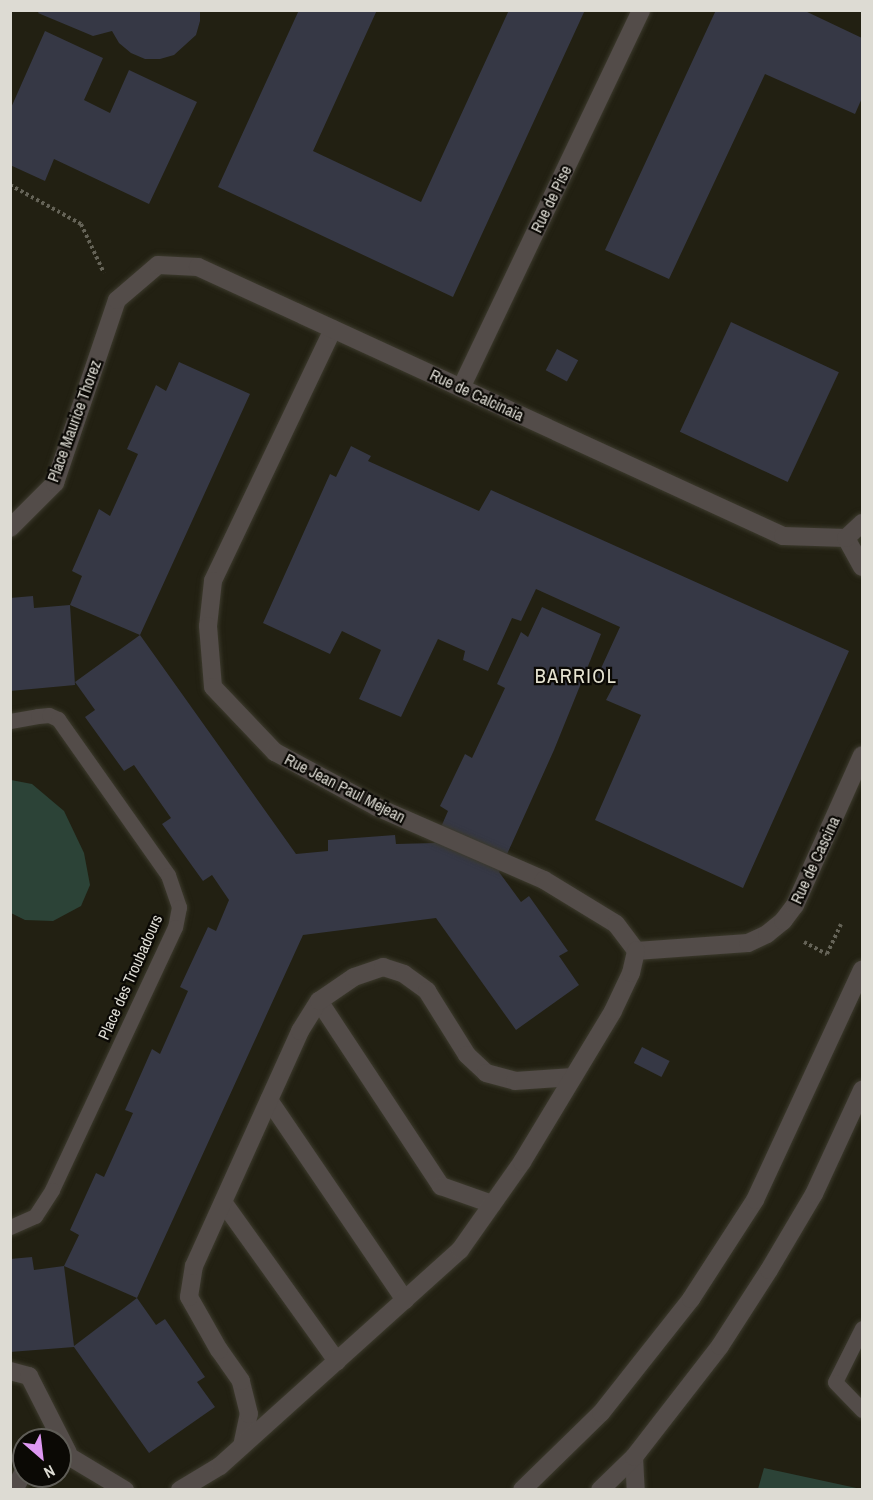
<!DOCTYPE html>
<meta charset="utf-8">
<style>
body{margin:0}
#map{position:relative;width:873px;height:1500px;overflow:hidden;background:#222012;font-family:"Archivo Narrow",sans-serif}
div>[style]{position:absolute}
.green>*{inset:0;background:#2c4337}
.building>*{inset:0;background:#363845;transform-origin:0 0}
.path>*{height:4px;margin-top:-2px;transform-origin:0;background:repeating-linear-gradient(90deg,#656357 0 3px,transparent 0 6px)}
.roads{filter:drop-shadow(0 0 2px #3c3a2d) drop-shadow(0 0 2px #3c3a2d)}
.service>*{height:15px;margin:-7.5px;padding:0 7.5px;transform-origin:7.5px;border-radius:7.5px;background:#534c49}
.minor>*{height:18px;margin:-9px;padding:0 9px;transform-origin:9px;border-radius:9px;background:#534c49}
.tertiary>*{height:18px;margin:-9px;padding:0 9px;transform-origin:9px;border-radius:9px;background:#534c49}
span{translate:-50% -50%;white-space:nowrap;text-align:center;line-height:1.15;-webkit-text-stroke:4.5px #0b0905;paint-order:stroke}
.street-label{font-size:16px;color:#dddbd3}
.quarter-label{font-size:20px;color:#e6e3d1;letter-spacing:1.5px}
.frame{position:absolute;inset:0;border:12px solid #dddbd3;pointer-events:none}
.north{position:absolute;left:12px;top:1428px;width:60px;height:60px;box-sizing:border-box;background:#0b0905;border:2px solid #5f5d57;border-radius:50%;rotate:152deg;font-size:16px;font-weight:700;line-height:24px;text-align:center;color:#dddbd3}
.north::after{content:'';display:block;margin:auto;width:21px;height:27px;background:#de98f2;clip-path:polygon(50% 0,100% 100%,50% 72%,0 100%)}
</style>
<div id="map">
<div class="green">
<div style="clip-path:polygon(11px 780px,32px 784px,64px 811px,84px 853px,90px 885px,81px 906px,53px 921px,25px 920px,11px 913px)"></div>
<div style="clip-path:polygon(764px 1468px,861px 1489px,758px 1489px)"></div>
</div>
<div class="building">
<div style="clip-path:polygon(40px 10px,200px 10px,200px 21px,196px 35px,174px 55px,160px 59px,145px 59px,131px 53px,119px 43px,112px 31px,93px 36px,38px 13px)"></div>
<div style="clip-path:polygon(299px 10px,377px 10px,313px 151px,421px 202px,509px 10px,585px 10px,453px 297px,218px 187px)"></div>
<div style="clip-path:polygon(716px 10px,803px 10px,862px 38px,862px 98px,855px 114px,765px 74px,669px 279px,605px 250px)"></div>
<div style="clip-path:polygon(45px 31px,103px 58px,84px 100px,110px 113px,129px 70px,197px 102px,149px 204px,54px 159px,45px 181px,10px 165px,10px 110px)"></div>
<div style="left:731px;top:322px;width:119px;height:121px;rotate:25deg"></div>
<div style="left:557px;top:349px;width:24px;height:24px;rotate:28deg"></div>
<div style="clip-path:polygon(179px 362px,250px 394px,140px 635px,70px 605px,82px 576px,72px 571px,99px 509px,110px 516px,138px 454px,127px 449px,156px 385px,166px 391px)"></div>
<div style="clip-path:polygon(351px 446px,371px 456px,368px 461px,479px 511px,491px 490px,849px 651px,743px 888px,595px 820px,641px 715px,606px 700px,614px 685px,597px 677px,620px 627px,536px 589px,521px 621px,512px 618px,488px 671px,463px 660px,465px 651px,438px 639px,401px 717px,359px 699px,381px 650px,342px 631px,330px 654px,263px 623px,330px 474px,336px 477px)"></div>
<div style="clip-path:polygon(33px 596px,34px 608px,70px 605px,75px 685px,10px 691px,10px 598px)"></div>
<div style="clip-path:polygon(542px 607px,601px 634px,554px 750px,499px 872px,521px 902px,529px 896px,568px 951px,559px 956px,579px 985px,516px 1030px,436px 918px,303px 935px,137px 1298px,64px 1266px,74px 1346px,137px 1298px,156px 1325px,165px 1319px,205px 1377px,197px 1382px,215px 1407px,149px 1453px,74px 1347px,10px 1352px,10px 1259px,32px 1257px,34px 1270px,64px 1266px,79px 1235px,70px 1230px,96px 1173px,104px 1177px,133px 1113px,125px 1110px,152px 1049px,160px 1054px,188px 991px,180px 987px,208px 927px,216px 931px,229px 900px,212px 875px,203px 881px,162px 824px,171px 818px,134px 765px,124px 771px,85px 717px,95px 710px,75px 682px,140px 635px,296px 854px,328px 851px,328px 840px,395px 835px,396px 844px,434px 843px,448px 811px,440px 806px,465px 754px,472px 758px,505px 688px,497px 684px,521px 632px,528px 637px)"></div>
<div style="left:642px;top:1047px;width:31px;height:18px;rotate:27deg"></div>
</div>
<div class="path">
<div style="left:10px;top:185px;width:81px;rotate:28.8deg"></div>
<div style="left:81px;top:224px;width:54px;rotate:64.9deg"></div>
<div style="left:804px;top:942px;width:26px;rotate:28deg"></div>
<div style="left:827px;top:954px;width:33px;rotate:-65deg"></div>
</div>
<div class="roads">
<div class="service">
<div style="left:10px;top:721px;width:28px;rotate:-10deg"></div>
<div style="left:38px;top:716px;width:11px;rotate:-5deg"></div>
<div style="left:49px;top:715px;width:10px;rotate:24deg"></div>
<div style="left:58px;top:719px;width:191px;rotate:54.8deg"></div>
<div style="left:168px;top:875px;width:34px;rotate:71deg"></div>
<div style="left:179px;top:907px;width:20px;rotate:101deg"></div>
<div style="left:175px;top:927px;width:290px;rotate:115.1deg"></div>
<div style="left:52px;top:1190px;width:31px;rotate:123deg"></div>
<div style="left:35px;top:1216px;width:27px;rotate:156deg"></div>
<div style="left:862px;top:1328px;width:60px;rotate:116.6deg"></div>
<div style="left:835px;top:1382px;width:39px;rotate:46deg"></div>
</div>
<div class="minor">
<div style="left:333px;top:329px;width:279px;rotate:115.5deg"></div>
<div style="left:213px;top:581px;width:45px;rotate:96.3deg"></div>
<div style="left:208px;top:626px;width:61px;rotate:85.3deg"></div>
<div style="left:213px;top:687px;width:90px;rotate:46.4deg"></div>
<div style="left:275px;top:752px;width:116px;rotate:28.3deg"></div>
<div style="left:377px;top:807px;width:182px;rotate:23.6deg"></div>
<div style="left:544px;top:880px;width:84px;rotate:31.4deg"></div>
<div style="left:616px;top:924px;width:34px;rotate:53deg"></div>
<div style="left:461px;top:388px;width:419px;rotate:-64.5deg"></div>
<div style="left:10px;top:528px;width:64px;rotate:-45deg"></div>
<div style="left:55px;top:483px;width:193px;rotate:-71.3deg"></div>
<div style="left:117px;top:300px;width:54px;rotate:-40.5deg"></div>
<div style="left:158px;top:265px;width:40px;rotate:2.9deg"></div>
<div style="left:198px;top:267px;width:644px;rotate:24.69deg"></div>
<div style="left:783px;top:536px;width:63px;rotate:1.8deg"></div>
<div style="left:846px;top:538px;width:33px;rotate:61deg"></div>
<div style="left:846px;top:538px;width:22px;rotate:-43deg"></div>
<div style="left:636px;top:951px;width:112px;rotate:-4.1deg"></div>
<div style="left:748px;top:943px;width:21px;rotate:-25deg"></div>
<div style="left:767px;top:934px;width:21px;rotate:-39deg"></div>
<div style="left:783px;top:921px;width:20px;rotate:-53deg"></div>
<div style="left:795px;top:905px;width:164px;rotate:-65.9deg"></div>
<div style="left:319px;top:1001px;width:222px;rotate:56.6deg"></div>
<div style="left:441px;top:1186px;width:54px;rotate:19.4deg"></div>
<div style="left:269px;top:1100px;width:242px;rotate:55.8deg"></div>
<div style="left:223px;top:1202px;width:196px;rotate:54.4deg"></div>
<div style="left:10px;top:1371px;width:20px;rotate:15deg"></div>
<div style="left:29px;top:1376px;width:86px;rotate:63.1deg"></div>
<div style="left:242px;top:1446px;width:33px;rotate:-78deg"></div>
<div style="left:249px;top:1414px;width:34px;rotate:-104deg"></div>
<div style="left:241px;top:1381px;width:38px;rotate:-125deg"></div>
<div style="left:219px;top:1350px;width:61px;rotate:-119.5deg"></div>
<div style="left:189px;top:1297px;width:31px;rotate:-81deg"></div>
<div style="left:194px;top:1266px;width:258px;rotate:-65.7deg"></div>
<div style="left:300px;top:1031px;width:36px;rotate:-58deg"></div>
<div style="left:319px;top:1001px;width:42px;rotate:-34.4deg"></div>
<div style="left:354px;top:977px;width:31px;rotate:-19deg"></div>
<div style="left:383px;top:967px;width:22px;rotate:18deg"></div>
<div style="left:404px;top:974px;width:29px;rotate:36deg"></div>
<div style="left:427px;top:991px;width:75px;rotate:58deg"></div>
<div style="left:467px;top:1055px;width:26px;rotate:43deg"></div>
<div style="left:486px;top:1073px;width:30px;rotate:15deg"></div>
<div style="left:515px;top:1081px;width:58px;rotate:-3.9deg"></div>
<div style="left:60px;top:1451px;width:76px;rotate:31deg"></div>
<div style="left:634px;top:1457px;width:33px;rotate:87deg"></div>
<div style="left:14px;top:1490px;width:21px;rotate:-62deg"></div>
<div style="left:180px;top:1490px;width:47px;rotate:-31deg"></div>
<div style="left:220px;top:1466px;width:323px;rotate:-42deg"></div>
<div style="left:460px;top:1250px;width:108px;rotate:-54.8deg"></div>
<div style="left:522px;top:1162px;width:176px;rotate:-58.9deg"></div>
<div style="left:613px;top:1011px;width:42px;rotate:-64.7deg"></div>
<div style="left:631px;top:973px;width:23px;rotate:-77deg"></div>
</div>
<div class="tertiary">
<div style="left:522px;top:1490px;width:110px;rotate:-44.3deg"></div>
<div style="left:601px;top:1413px;width:145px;rotate:-51.7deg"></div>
<div style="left:691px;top:1299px;width:118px;rotate:-57.1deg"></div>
<div style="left:755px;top:1200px;width:254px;rotate:-65.1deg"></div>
<div style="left:600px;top:1490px;width:47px;rotate:-44.1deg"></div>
<div style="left:634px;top:1457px;width:140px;rotate:-52.2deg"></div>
<div style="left:720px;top:1346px;width:90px;rotate:-57.2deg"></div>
<div style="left:769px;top:1270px;width:88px;rotate:-59.4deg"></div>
<div style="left:814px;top:1194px;width:115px;rotate:-65.2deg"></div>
</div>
</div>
<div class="street-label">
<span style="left:551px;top:199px;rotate:-64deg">Rue de Pise</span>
<span style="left:477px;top:395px;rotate:25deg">Rue de Calcinaïa</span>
<span style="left:74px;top:421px;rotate:-70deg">Place Maurice Thorez</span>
<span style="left:345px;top:788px;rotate:27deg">Rue Jean Paul Mejean</span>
<span style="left:815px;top:860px;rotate:-65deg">Rue de Cascina</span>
<span style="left:130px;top:977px;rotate:-66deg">Place des Troubadours</span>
</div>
<div class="quarter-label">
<span style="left:576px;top:675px">BARRIOL</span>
</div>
<div class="frame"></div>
<div class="north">N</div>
</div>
